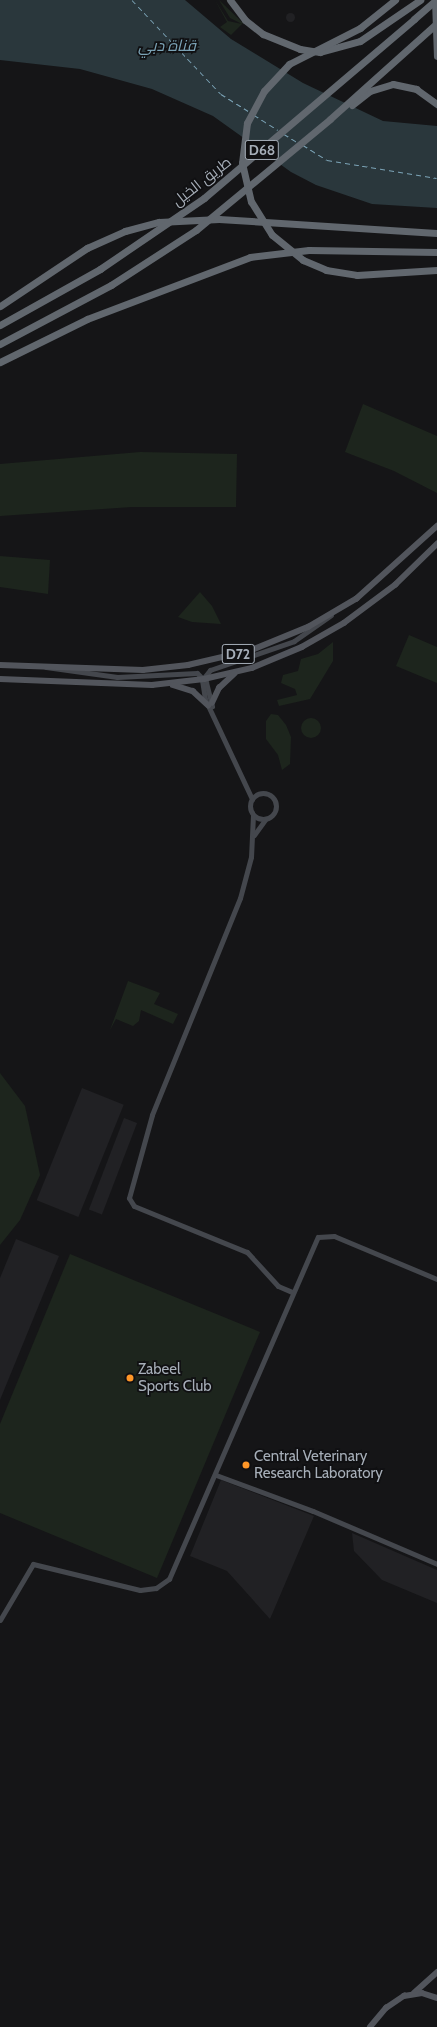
<!DOCTYPE html>
<meta charset="utf-8">
<style>
body{margin:0}
#map{position:relative;width:437px;height:2027px;overflow:hidden;background:#151517;font-family:Cabin,Cairo,sans-serif}
div>[style]{position:absolute}
.built>*{inset:0;background:#212124;transform-origin:0 0}
.round{border-radius:50%}
.green>*{inset:0;background:#1d251d}
.water>*{inset:0;background:#2a373c}
.ferry>*{height:1px;margin-top:-0.5px;transform-origin:0;background:repeating-linear-gradient(90deg,#7ba3b6 0 5px,transparent 0 9px)}
.secondary>*{height:5px;margin:-2.5px;padding:0 2.5px;transform-origin:2.5px;border-radius:2.5px;background:#44474d}
.secondary>.ring{margin:-2.5px;padding:0;box-sizing:content-box;background:none;border:5px solid #44474d;border-radius:50%}
.primary>*{height:5.5px;margin:-2.75px;padding:0 2.75px;transform-origin:2.75px;border-radius:2.75px;background:#52555c}
.highway>*{height:7px;margin:-3.5px;padding:0 3.5px;transform-origin:3.5px;border-radius:3.5px;background:#61676e}
.highway-bridge>*{height:7px;margin:-3.5px;padding:0 3.5px;transform-origin:3.5px;border-radius:3.5px;background:#61676e}
.dots>*{width:11px;height:11px;translate:-50% -50%;box-sizing:border-box;border:2px solid #101012;border-radius:50%}
span{translate:-50% -50%;white-space:nowrap;text-align:center;line-height:1.15;-webkit-text-stroke:3.5px #101012;paint-order:stroke}
.shield-label span{padding:1px 3px;background:#101012;border:1px solid;border-radius:3px;-webkit-text-stroke-width:0}
.shield-label{font-size:14px;color:#a6aeb8;font-weight:700}
.street-label{font-size:15px;color:#a6aeb8}
.poi-label{font-size:15px;color:#a6aeb8}
.left{translate:0 -50%;text-align:left}
.water-label{font-size:16px;color:#7ba3b6;font-style:italic}
</style>
<div id="map">
<div class="built">
<div class="round" style="left:285.5px;top:12.5px;width:9px;height:9px"></div>
<div style="left:82px;top:1088px;width:45px;height:121px;rotate:22deg"></div>
<div style="left:124px;top:1118px;width:14px;height:98px;rotate:21deg"></div>
<div style="clip-path:polygon(16px 1239px,59px 1256px,0 1400px,0 1278px)"></div>
<div style="clip-path:polygon(221px 1480px,314px 1516px,270px 1619px,227px 1571px,190px 1556px)"></div>
<div style="clip-path:polygon(352px 1533px,437px 1570px,437px 1603px,382px 1580px,354px 1551px)"></div>
</div>
<div class="green">
<div style="clip-path:polygon(215px 0,228px 21px,242px 24px,230px 18px,219px 0,243px 23px,231px 35px,220px 27px,227px 22px)"></div>
<div style="clip-path:polygon(363px 404px,437px 436px,437px 493px,394px 471px,345px 452px)"></div>
<div style="clip-path:polygon(140px 452px,237px 454px,236px 507px,132px 507px,0 516px,0 464px)"></div>
<div style="clip-path:polygon(0 556px,50px 560px,48px 594px,0 587px)"></div>
<div style="clip-path:polygon(200px 592px,212px 606px,221px 624px,192px 622px,178px 617px)"></div>
<div style="clip-path:polygon(409px 635px,437px 647px,437px 683px,396px 666px)"></div>
<div style="clip-path:polygon(333px 642px,333px 661px,310px 699px,279px 706px,277px 700px,297px 695px,295px 689px,281px 683px,283px 675px,298px 671px,301px 659px,318px 654px)"></div>
<div style="clip-path:polygon(271px 714px,278px 715px,286px 725px,291px 737px,290px 764px,282px 770px,278px 755px,266px 739px,266px 721px)"></div>
<div class="round" style="left:301px;top:718px;width:20px;height:20px"></div>
<div style="clip-path:polygon(128px 981px,160px 993px,154px 1004px,178px 1014px,173px 1024px,141px 1010px,139px 1021px,133px 1026px,116px 1019px,110px 1030px)"></div>
<div style="clip-path:polygon(0 1073px,25px 1106px,40px 1175px,20px 1220px,0 1245px)"></div>
<div style="clip-path:polygon(70px 1254px,260px 1332px,157px 1578px,0 1513px,0 1424px)"></div>
</div>
<div class="water">
<div style="clip-path:polygon(0 0,185px 0,231px 39px,303px 83px,383px 121px,437px 126px,437px 208px,372px 204px,316px 185px,291px 172px,213px 116px,152px 89px,80px 69px,0 60px)"></div>
</div>
<div class="ferry">
<div style="left:132px;top:0;width:129px;rotate:46.6deg"></div>
<div style="left:221px;top:94px;width:34px;rotate:32deg"></div>
<div style="left:254px;top:115px;width:28px;rotate:32deg"></div>
<div style="left:284px;top:134px;width:15px;rotate:32deg"></div>
<div style="left:303px;top:145px;width:28px;rotate:32deg"></div>
<div style="left:327px;top:160px;width:111px;rotate:9.3deg"></div>
</div>
<div class="secondary">
<div style="left:46px;top:667px;width:72px;rotate:8deg"></div>
<div style="left:117px;top:677px;width:80px;rotate:-2.9deg"></div>
<div style="left:197px;top:673px;width:13px;rotate:45deg"></div>
<div style="left:206px;top:682px;width:25px;rotate:76deg"></div>
<div class="ring" style="left:250px;top:793px;width:21px;height:21px"></div>
<div style="left:252px;top:799px;width:110px;rotate:-115.2deg"></div>
<div style="left:205px;top:699px;width:19px;rotate:-99deg"></div>
<div style="left:202px;top:680px;width:13px;rotate:-51deg"></div>
<div style="left:210px;top:670px;width:89px;rotate:-19deg"></div>
<div style="left:294px;top:641px;width:45px;rotate:-35.1deg"></div>
<div style="left:253px;top:815px;width:42px;rotate:92.7deg"></div>
<div style="left:251px;top:857px;width:42px;rotate:105deg"></div>
<div style="left:240px;top:898px;width:234px;rotate:112.1deg"></div>
<div style="left:152px;top:1115px;width:86px;rotate:105.5deg"></div>
<div style="left:129px;top:1198px;width:9px;rotate:58deg"></div>
<div style="left:134px;top:1206px;width:122px;rotate:22.2deg"></div>
<div style="left:247px;top:1252px;width:46px;rotate:47.6deg"></div>
<div style="left:278px;top:1286px;width:15px;rotate:23deg"></div>
<div style="left:254px;top:835px;width:19px;rotate:-54deg"></div>
<div style="left:216px;top:1475px;width:103px;rotate:20.4deg"></div>
<div style="left:313px;top:1511px;width:135px;rotate:23.1deg"></div>
<div style="left:0;top:1620px;width:65px;rotate:-59.5deg"></div>
<div style="left:33px;top:1564px;width:110px;rotate:13.7deg"></div>
<div style="left:140px;top:1590px;width:16px;rotate:-7deg"></div>
<div style="left:156px;top:1588px;width:16px;rotate:-35deg"></div>
<div style="left:169px;top:1579px;width:373px;rotate:-66.5deg"></div>
<div style="left:318px;top:1237px;width:16px;rotate:-4deg"></div>
<div style="left:334px;top:1236px;width:112px;rotate:22.7deg"></div>
</div>
<div class="primary">
<div style="left:0;top:665px;width:143px;rotate:2deg"></div>
<div style="left:143px;top:670px;width:45px;rotate:-6.3deg"></div>
<div style="left:188px;top:665px;width:66px;rotate:-13.2deg"></div>
<div style="left:252px;top:650px;width:61px;rotate:-22.3deg"></div>
<div style="left:308px;top:627px;width:56px;rotate:-30.3deg"></div>
<div style="left:356px;top:599px;width:109px;rotate:-42deg"></div>
<div style="left:0;top:679px;width:152px;rotate:2.3deg"></div>
<div style="left:152px;top:685px;width:52px;rotate:-6.6deg"></div>
<div style="left:204px;top:679px;width:49px;rotate:-12.9deg"></div>
<div style="left:252px;top:668px;width:54px;rotate:-22.8deg"></div>
<div style="left:302px;top:647px;width:48px;rotate:-29.7deg"></div>
<div style="left:344px;top:623px;width:64px;rotate:-36.7deg"></div>
<div style="left:395px;top:585px;width:59px;rotate:-44.3deg"></div>
<div style="left:173px;top:685px;width:21px;rotate:17deg"></div>
<div style="left:193px;top:691px;width:21px;rotate:43deg"></div>
<div style="left:212px;top:703px;width:17px;rotate:-65deg"></div>
<div style="left:219px;top:688px;width:21px;rotate:-43deg"></div>
<div style="left:414px;top:1993px;width:31px;rotate:-42deg"></div>
<div style="left:370px;top:2027px;width:25px;rotate:-50deg"></div>
<div style="left:386px;top:2008px;width:22px;rotate:-34deg"></div>
<div style="left:404px;top:1996px;width:18px;rotate:-9deg"></div>
<div style="left:422px;top:1993px;width:16px;rotate:18deg"></div>
</div>
<div class="highway">
<div style="left:230px;top:0;width:25px;rotate:53deg"></div>
<div style="left:245px;top:20px;width:23px;rotate:38deg"></div>
<div style="left:263px;top:34px;width:40px;rotate:22deg"></div>
<div style="left:300px;top:49px;width:20px;rotate:9deg"></div>
<div style="left:320px;top:52px;width:41px;rotate:-15.4deg"></div>
<div style="left:360px;top:41px;width:73px;rotate:-34.3deg"></div>
<div style="left:414px;top:19px;width:29px;rotate:-41deg"></div>
<div style="left:352px;top:105px;width:23px;rotate:-38deg"></div>
<div style="left:370px;top:91px;width:24px;rotate:-17deg"></div>
<div style="left:393px;top:84px;width:24px;rotate:12deg"></div>
<div style="left:416px;top:89px;width:26px;rotate:36deg"></div>
<div style="left:330px;top:119px;width:144px;rotate:-41.9deg"></div>
<div style="left:303px;top:260px;width:25px;rotate:23deg"></div>
<div style="left:326px;top:270px;width:31px;rotate:9deg"></div>
<div style="left:357px;top:275px;width:80px;rotate:-3.6deg"></div>
<div style="left:0;top:306px;width:105px;rotate:-33.7deg"></div>
<div style="left:87px;top:248px;width:42px;rotate:-24.1deg"></div>
<div style="left:125px;top:231px;width:35px;rotate:-15deg"></div>
<div style="left:159px;top:222px;width:60px;rotate:-2.9deg"></div>
<div style="left:219px;top:219px;width:218px;rotate:3.7deg"></div>
<div style="left:0;top:325px;width:115px;rotate:-29.2deg"></div>
<div style="left:0;top:344px;width:126px;rotate:-28deg"></div>
<div style="left:0;top:362px;width:97px;rotate:-26.3deg"></div>
<div style="left:87px;top:319px;width:174px;rotate:-20.8deg"></div>
<div style="left:250px;top:257px;width:59px;rotate:-6.8deg"></div>
<div style="left:309px;top:250px;width:128px;rotate:0.9deg"></div>
</div>
<div class="highway-bridge">
<div style="left:435px;top:0;width:56px;rotate:88deg"></div>
<div style="left:303px;top:260px;width:40px;rotate:-141deg"></div>
<div style="left:272px;top:235px;width:39px;rotate:-122deg"></div>
<div style="left:251px;top:202px;width:40px;rotate:-103deg"></div>
<div style="left:242px;top:163px;width:40px;rotate:-82.9deg"></div>
<div style="left:247px;top:123px;width:36px;rotate:-62deg"></div>
<div style="left:264px;top:91px;width:37px;rotate:-47deg"></div>
<div style="left:289px;top:64px;width:80px;rotate:-26.9deg"></div>
<div style="left:360px;top:28px;width:45px;rotate:-38.7deg"></div>
<div style="left:100px;top:269px;width:126px;rotate:-34.3deg"></div>
<div style="left:204px;top:198px;width:276px;rotate:-40.4deg"></div>
<div style="left:111px;top:285px;width:101px;rotate:-32.9deg"></div>
<div style="left:196px;top:230px;width:174px;rotate:-39.6deg"></div>
</div>
<div class="dots">
<div style="left:130px;top:1378px;background:#fe9627"></div>
<div style="left:246px;top:1465px;background:#fe9627"></div>
</div>
<div class="shield-label">
<span style="left:262px;top:150px">D68</span>
<span style="left:238px;top:654px">D72</span>
</div>
<div class="street-label">
<span style="left:202px;top:182px;rotate:-38deg">طريق الخيل</span>
</div>
<div class="poi-label">
<span class="left" style="left:138px;top:1378px">Zabeel<br>Sports Club</span>
<span class="left" style="left:254px;top:1465px">Central Veterinary<br>Research Laboratory</span>
</div>
<div class="water-label">
<span style="left:167px;top:46px">قناة دبي</span>
</div>
</div>
